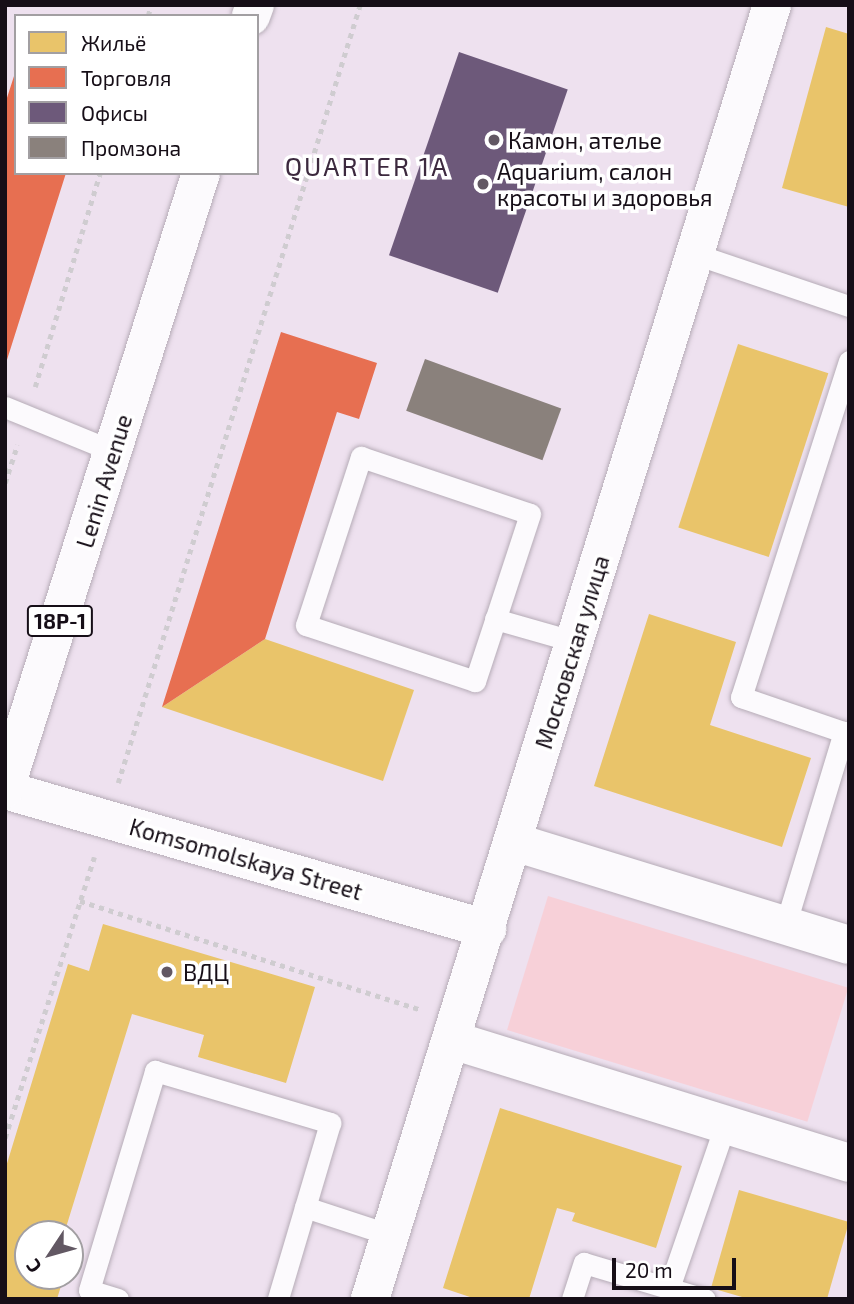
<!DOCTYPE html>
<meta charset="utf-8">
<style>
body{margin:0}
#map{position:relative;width:854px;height:1304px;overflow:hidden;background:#eee1ef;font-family:"Exo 2",sans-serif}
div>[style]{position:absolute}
.green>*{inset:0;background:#f7d0d8;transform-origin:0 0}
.homes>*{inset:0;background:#e9c46a;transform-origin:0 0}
.shops>*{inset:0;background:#e76f51}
.offices>*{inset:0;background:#6d597a;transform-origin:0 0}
.industry>*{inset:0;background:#8a817c;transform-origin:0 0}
.path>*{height:4.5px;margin-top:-2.25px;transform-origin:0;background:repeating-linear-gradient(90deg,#cfccd0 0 5px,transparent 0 10px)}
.roads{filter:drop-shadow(0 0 2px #b6acb7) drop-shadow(0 0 2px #b6acb7)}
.lane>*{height:21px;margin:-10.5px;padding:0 10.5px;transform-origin:10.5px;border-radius:10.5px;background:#fcfafd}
.street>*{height:38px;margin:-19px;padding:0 19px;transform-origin:19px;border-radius:19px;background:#fcfafd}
.primary>*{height:38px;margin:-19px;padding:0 19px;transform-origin:19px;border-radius:19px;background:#fcfafd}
.dots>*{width:19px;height:19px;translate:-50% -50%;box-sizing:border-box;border:4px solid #fff;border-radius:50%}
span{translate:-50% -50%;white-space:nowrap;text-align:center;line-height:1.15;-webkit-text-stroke:7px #fff;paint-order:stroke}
.shield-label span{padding:2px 5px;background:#fff;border:2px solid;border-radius:5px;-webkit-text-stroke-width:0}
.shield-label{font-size:21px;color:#160e17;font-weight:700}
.poi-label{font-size:23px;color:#160e17}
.left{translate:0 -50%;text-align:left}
.street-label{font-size:23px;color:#160e17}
.quarter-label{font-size:26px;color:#3c293e;letter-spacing:2px}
.frame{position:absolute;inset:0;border:7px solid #160e17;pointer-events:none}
.legend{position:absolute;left:14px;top:14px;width:245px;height:161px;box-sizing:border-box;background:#fff;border:2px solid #a29fa2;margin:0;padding:9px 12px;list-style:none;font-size:21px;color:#160e17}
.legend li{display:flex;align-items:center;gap:14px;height:35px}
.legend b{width:35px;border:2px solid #a29fa2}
.north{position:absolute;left:14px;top:1220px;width:70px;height:70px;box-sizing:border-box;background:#fff;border:2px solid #a29fa2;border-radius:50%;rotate:234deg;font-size:19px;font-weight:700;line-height:28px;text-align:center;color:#160e17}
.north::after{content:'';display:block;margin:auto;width:24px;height:32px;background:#625863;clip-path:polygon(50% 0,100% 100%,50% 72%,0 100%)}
.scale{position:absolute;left:612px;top:1258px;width:124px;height:32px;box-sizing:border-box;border:4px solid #160e17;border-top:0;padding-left:9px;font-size:21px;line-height:24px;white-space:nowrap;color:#160e17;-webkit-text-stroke:5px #fff;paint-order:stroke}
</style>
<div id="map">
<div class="green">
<div style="left:548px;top:896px;width:314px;height:140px;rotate:17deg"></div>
</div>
<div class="homes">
<div style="clip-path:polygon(826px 27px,849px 34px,849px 207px,782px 188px)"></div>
<div style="left:738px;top:344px;width:95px;height:193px;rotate:18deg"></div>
<div style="clip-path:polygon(649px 614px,736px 642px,710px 725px,811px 758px,782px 847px,594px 786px)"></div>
<div style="clip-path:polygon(265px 639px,414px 690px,383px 781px,162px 707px)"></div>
<div style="clip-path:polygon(103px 924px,315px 987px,286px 1083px,198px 1057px,204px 1035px,132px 1014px,64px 1234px,28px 1234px,28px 1276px,64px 1276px,57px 1299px,5px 1299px,5px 1170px,68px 964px,89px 971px)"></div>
<div style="clip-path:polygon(500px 1108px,682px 1166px,656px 1248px,572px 1221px,575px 1213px,557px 1208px,529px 1299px,476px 1299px,443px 1288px)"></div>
<div style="clip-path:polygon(739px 1190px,849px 1222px,827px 1299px,749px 1299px,711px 1288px)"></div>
</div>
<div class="shops">
<div style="clip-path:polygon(15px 73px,16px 173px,66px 173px,6px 363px,5px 104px)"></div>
<div style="clip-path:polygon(281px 332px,377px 363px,359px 419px,337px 412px,265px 639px,162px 707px)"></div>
</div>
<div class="offices">
<div style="left:459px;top:52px;width:115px;height:215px;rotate:19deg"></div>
</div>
<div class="industry">
<div style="left:425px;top:359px;width:145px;height:55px;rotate:20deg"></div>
</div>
<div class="path">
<div style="left:148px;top:16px;width:11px;rotate:-75deg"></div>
<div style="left:35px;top:387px;width:224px;rotate:-73.1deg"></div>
<div style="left:5px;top:483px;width:40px;rotate:-72deg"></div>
<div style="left:118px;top:783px;width:815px;rotate:-72.72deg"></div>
<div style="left:80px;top:901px;width:356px;rotate:17.7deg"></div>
<div style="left:5px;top:1138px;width:295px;rotate:-72.4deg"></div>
</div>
<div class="roads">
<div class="lane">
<div style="left:695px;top:254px;width:163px;rotate:18.7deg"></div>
<div style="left:849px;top:361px;width:353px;rotate:107.8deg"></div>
<div style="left:741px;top:697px;width:114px;rotate:18.9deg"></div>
<div style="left:5px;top:407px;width:117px;rotate:22.2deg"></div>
<div style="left:361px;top:457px;width:178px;rotate:18.6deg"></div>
<div style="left:530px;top:514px;width:176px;rotate:108.2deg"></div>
<div style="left:475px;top:681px;width:178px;rotate:-161.7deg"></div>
<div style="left:306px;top:625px;width:177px;rotate:-71.9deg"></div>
<div style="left:495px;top:619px;width:84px;rotate:15.9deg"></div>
<div style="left:785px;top:926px;width:203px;rotate:-73.1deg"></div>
<div style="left:305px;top:1207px;width:89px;rotate:18.2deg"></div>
<div style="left:669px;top:1288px;width:172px;rotate:-71deg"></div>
<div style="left:118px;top:1299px;width:30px;rotate:-163deg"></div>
<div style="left:89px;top:1290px;width:229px;rotate:-73.2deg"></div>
<div style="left:155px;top:1071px;width:183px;rotate:16.5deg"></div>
<div style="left:330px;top:1123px;width:184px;rotate:106.5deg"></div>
<div style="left:572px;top:1299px;width:38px;rotate:-72deg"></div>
<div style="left:584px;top:1263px;width:126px;rotate:16.6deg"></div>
</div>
<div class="street">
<div style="left:5px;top:790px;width:502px;rotate:16.09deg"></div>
<div style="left:514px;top:842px;width:350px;rotate:17.1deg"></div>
<div style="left:452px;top:1040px;width:416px;rotate:17.2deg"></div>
<div style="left:370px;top:1299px;width:1355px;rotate:-72.74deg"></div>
</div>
<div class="primary">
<div style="left:251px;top:16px;width:12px;rotate:-70deg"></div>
<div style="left:5px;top:789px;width:646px;rotate:-72.35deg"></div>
</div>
</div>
<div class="dots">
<div style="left:494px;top:140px;background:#625863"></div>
<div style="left:483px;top:184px;background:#625863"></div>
<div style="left:167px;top:972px;background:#625863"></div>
</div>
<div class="shield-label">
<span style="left:60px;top:621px">18Р-1</span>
</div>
<div class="poi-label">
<span class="left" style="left:508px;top:140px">Камон, ателье</span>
<span class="left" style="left:497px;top:184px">Aquarium, салон<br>красоты и здоровья</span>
<span class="left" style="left:183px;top:972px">ВДЦ</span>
</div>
<div class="street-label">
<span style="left:104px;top:481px;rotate:-73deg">Lenin Avenue</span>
<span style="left:572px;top:652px;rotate:-73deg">Московская улица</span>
<span style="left:246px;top:859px;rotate:16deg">Komsomolskaya Street</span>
</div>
<div class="quarter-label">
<span style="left:367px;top:166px">QUARTER 1A</span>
</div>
<div class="frame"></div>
<ul class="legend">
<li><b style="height:19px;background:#e9c46a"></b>Жильё</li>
<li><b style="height:19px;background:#e76f51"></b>Торговля</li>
<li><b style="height:19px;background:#6d597a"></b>Офисы</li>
<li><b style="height:19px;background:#8a817c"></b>Промзона</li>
</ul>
<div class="north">С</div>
<div class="scale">20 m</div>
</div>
